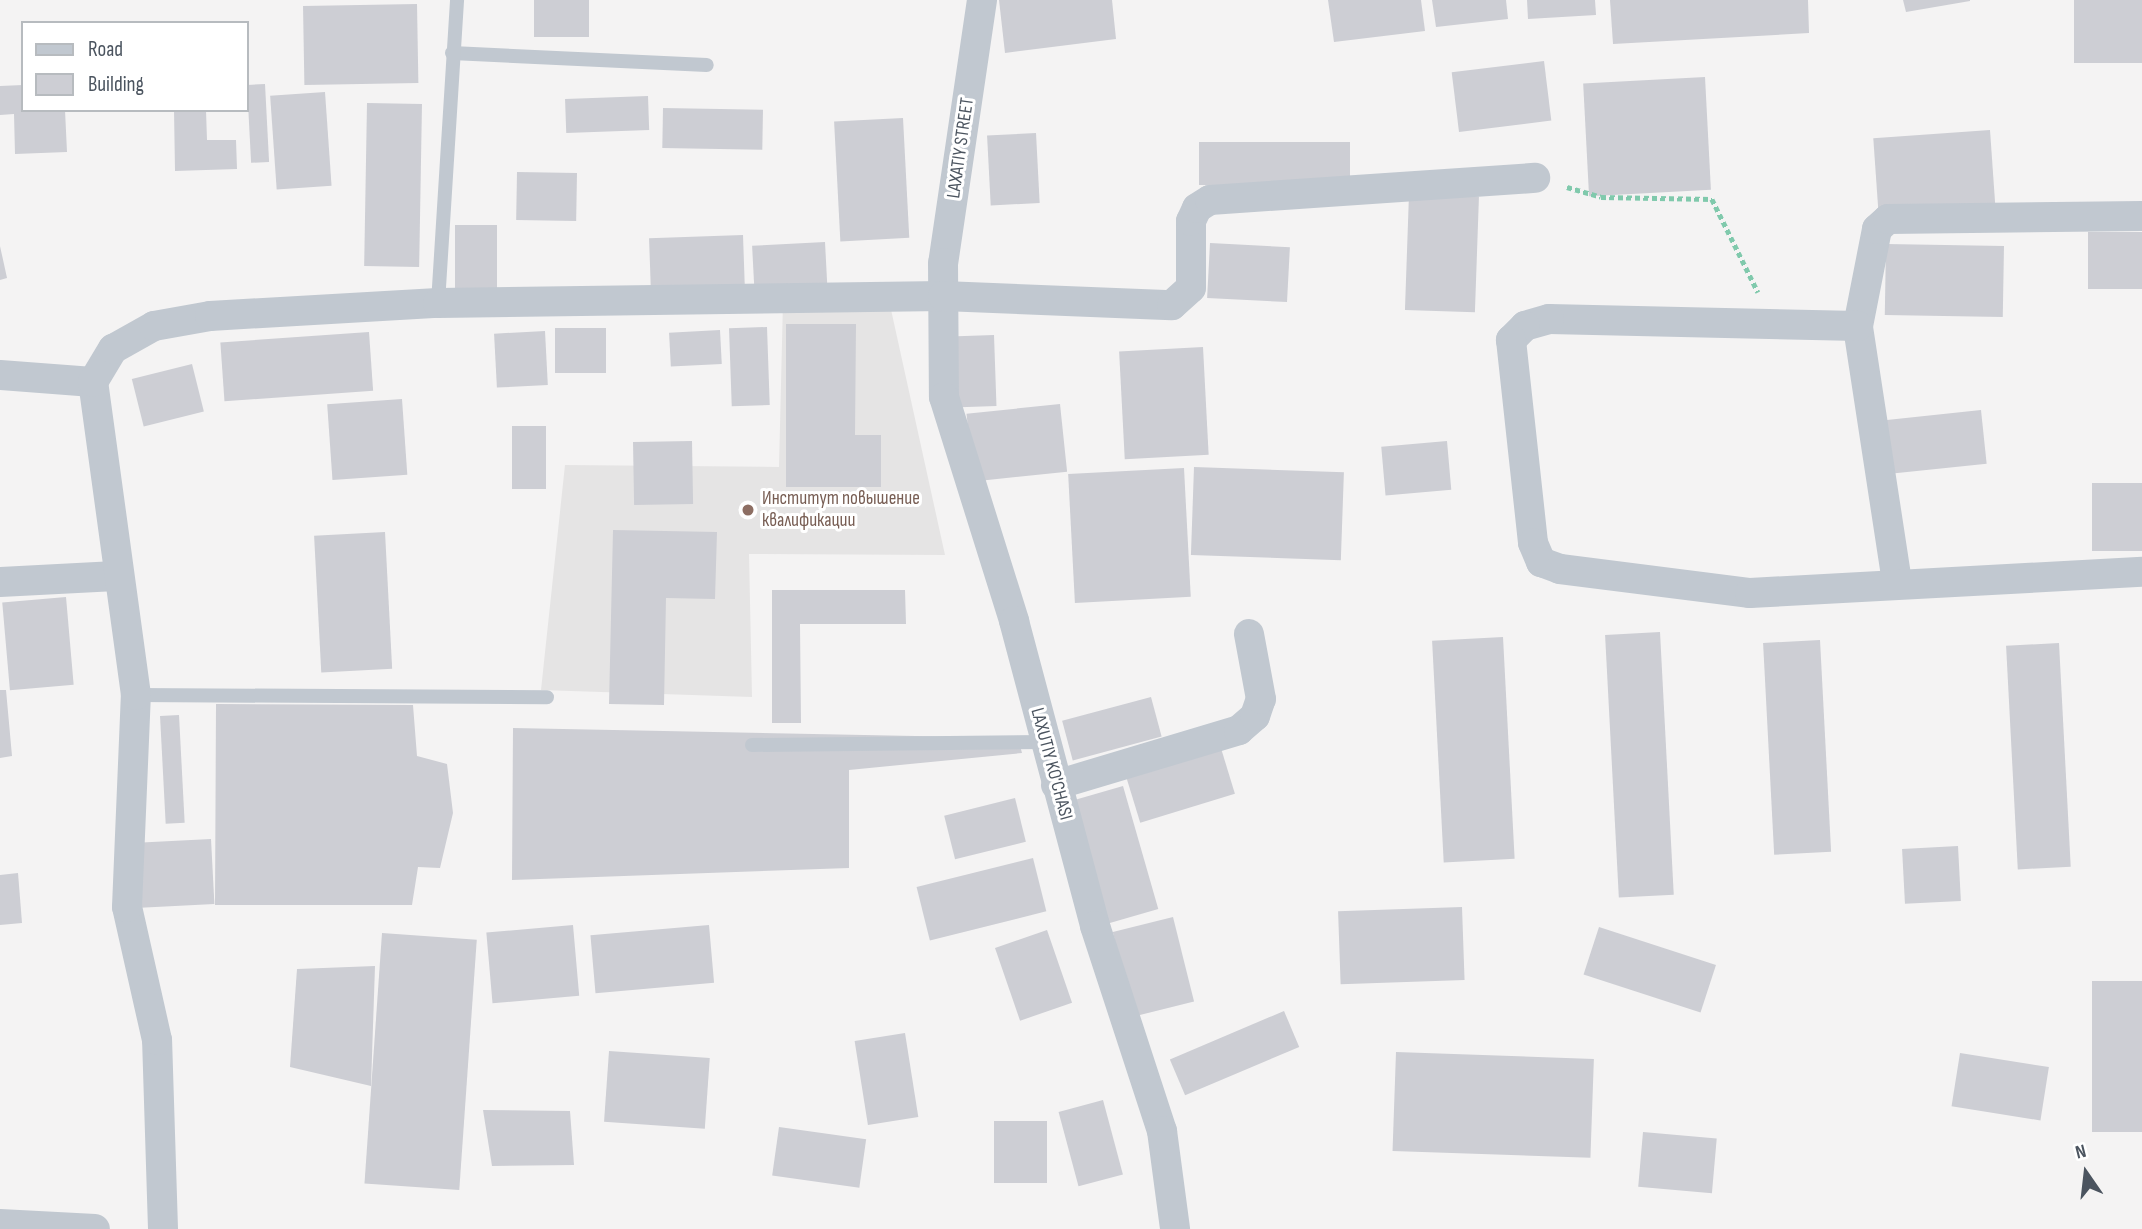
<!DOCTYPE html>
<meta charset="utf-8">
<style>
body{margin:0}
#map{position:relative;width:2142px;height:1229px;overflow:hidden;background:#f4f3f3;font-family:"Sofia Sans Condensed",sans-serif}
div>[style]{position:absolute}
.education>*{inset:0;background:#e5e4e4}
.building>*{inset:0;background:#cdced4;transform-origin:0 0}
.path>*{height:4.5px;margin-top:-2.25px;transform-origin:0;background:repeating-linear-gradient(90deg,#80c9ac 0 5px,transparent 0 8.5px)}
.lane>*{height:14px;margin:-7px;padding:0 7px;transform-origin:7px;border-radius:7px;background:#c1c8d0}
.street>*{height:30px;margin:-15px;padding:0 15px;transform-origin:15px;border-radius:15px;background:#c1c8d0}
.dots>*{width:19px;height:19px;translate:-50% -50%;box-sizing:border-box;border:4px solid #fff;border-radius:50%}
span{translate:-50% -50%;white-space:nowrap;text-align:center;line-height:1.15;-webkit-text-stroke:6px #fff;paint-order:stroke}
.street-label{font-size:19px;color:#4b545f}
.education-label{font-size:19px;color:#785e54}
.left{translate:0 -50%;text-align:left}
.legend{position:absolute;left:21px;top:21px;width:228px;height:91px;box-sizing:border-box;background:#fff;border:2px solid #b7bbbf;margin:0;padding:9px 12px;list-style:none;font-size:21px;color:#4b545f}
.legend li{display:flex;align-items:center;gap:14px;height:35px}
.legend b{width:35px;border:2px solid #b7bbbf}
.north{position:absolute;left:2051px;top:1138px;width:70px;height:70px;-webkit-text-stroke:5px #fff;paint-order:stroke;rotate:346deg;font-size:19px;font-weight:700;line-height:28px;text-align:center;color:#4b545f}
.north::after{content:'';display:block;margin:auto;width:24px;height:32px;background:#4b545f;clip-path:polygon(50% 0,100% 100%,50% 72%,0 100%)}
</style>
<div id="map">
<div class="education">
<div style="clip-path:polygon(783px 301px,890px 305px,945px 555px,749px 554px,752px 697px,541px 690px,565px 465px,779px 467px)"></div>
</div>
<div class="building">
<div style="left:534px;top:0;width:55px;height:37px"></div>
<div style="clip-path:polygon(999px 0,1112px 0,1116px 39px,1005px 53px)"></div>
<div style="clip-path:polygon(1328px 0,1421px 0,1425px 31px,1334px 42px)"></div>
<div style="clip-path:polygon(1432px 0,1506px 0,1508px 19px,1436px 27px)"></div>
<div style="clip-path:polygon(1527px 0,1595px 0,1596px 15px,1528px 19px)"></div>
<div style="clip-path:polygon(1610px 0,1808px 0,1809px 33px,1613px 44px)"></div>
<div style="clip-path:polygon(1903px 0,1970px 0,1970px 1px,1906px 12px)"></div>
<div style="left:2074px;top:0;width:68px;height:63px"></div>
<div style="left:417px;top:4px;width:79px;height:114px;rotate:89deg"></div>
<div style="left:1544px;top:61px;width:60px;height:93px;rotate:83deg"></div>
<div style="left:1705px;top:77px;width:113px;height:122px;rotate:87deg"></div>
<div style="left:265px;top:84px;width:78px;height:18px;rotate:87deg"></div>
<div style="clip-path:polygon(23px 85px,23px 110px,65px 110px,67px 152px,15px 154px,14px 114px,0 115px,0 86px)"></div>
<div style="left:325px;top:92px;width:94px;height:55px;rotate:86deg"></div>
<div style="left:648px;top:96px;width:34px;height:83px;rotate:88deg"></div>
<div style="left:367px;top:103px;width:55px;height:163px;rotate:1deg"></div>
<div style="left:663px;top:108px;width:100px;height:40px;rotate:1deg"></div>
<div style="clip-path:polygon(174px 110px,206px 110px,207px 140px,236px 140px,237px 169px,175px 171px)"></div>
<div style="left:903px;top:118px;width:120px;height:69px;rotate:87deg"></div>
<div style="left:1990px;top:130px;width:79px;height:117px;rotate:86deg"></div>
<div style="left:1036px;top:133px;width:70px;height:49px;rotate:87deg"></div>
<div style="left:1350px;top:142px;width:43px;height:151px;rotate:90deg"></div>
<div style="left:517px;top:172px;width:60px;height:48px;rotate:1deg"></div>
<div style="left:1409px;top:194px;width:70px;height:116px;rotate:2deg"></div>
<div style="left:455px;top:225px;width:42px;height:70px"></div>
<div style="left:2142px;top:232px;width:57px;height:54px;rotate:90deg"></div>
<div style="left:743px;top:235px;width:52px;height:94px;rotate:88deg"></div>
<div style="left:825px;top:242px;width:55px;height:73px;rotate:87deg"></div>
<div style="left:1210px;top:243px;width:80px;height:55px;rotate:3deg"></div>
<div style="clip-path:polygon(0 246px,7px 278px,0 280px)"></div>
<div style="left:2004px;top:246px;width:71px;height:118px;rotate:91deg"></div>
<div style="clip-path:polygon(786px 324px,856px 324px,855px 435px,881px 435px,881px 487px,786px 487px)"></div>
<div style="left:767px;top:327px;width:78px;height:38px;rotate:88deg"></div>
<div style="left:555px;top:328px;width:51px;height:45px"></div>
<div style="left:720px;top:330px;width:34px;height:51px;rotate:87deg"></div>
<div style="left:545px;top:331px;width:54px;height:51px;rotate:87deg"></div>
<div style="left:369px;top:332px;width:59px;height:149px;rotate:86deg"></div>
<div style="left:994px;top:335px;width:71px;height:44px;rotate:88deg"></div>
<div style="left:1203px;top:347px;width:108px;height:84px;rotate:87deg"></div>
<div style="left:192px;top:364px;width:49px;height:62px;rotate:76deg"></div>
<div style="left:402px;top:399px;width:76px;height:75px;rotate:86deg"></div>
<div style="left:1060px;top:404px;width:68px;height:94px;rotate:84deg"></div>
<div style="left:1981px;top:410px;width:54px;height:97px;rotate:84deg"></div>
<div style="left:512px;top:426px;width:34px;height:63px"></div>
<div style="left:692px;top:441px;width:63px;height:59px;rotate:89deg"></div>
<div style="left:1447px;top:441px;width:49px;height:66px;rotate:85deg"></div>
<div style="left:1194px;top:467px;width:150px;height:88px;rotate:2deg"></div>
<div style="left:1184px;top:468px;width:129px;height:116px;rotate:87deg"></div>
<div style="left:2142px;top:483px;width:68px;height:50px;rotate:90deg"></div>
<div style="clip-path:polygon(613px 530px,717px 532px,715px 599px,666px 598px,664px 705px,609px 704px)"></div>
<div style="left:385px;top:532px;width:137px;height:71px;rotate:87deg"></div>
<div style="clip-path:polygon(772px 590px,905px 590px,906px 624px,800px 624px,801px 723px,772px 723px)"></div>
<div style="left:66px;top:597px;width:88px;height:64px;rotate:85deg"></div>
<div style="left:1660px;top:632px;width:263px;height:55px;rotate:87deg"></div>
<div style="left:1503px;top:637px;width:222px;height:71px;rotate:87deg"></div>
<div style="left:1820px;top:640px;width:212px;height:57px;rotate:87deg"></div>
<div style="left:2059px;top:643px;width:224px;height:53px;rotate:87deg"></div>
<div style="clip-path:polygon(0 690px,6px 690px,12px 756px,0 758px)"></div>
<div style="left:1151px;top:697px;width:41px;height:92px;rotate:75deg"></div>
<div style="clip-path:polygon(216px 704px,413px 705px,417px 756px,447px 764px,453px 813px,440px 868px,418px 867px,412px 905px,215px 905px)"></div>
<div style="left:179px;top:715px;width:108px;height:19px;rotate:87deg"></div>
<div style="clip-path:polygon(513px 728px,1018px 738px,1022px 753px,849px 770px,849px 868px,512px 880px)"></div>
<div style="left:1220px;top:745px;width:51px;height:99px;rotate:73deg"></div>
<div style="left:1123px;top:786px;width:128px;height:54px;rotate:74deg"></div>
<div style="left:1015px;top:798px;width:45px;height:73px;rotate:76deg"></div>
<div style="left:211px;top:839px;width:65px;height:74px;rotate:87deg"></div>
<div style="left:1958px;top:846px;width:55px;height:56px;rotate:87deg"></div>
<div style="left:1033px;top:858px;width:55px;height:120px;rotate:76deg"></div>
<div style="clip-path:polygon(18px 873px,22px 923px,0 925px,0 875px)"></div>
<div style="left:1462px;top:907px;width:73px;height:124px;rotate:88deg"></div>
<div style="left:1173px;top:917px;width:87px;height:62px;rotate:76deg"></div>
<div style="left:573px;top:925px;width:71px;height:87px;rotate:85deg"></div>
<div style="left:709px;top:925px;width:58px;height:119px;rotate:85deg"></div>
<div style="left:1599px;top:927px;width:123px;height:50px;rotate:18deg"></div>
<div style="left:1047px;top:930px;width:77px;height:55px;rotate:71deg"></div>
<div style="left:382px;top:933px;width:95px;height:251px;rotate:4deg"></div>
<div style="clip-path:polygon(375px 966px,371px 1086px,290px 1067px,297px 969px)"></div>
<div style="left:2142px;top:981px;width:151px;height:50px;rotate:90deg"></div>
<div style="left:1284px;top:1011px;width:39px;height:124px;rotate:67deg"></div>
<div style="left:905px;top:1033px;width:85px;height:51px;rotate:81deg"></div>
<div style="left:609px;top:1051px;width:101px;height:71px;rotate:4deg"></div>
<div style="left:1396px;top:1052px;width:198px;height:99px;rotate:2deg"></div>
<div style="left:1960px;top:1053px;width:90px;height:54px;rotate:9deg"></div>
<div style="left:1103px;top:1100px;width:77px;height:46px;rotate:75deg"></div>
<div style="clip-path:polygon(483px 1110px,570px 1111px,574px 1165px,492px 1166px)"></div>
<div style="left:994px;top:1121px;width:53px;height:62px"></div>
<div style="left:779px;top:1127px;width:88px;height:49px;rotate:8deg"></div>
<div style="left:1643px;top:1132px;width:74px;height:55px;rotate:5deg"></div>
</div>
<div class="path">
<div style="left:1567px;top:187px;width:35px;rotate:16deg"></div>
<div style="left:1601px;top:197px;width:111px;rotate:1deg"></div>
<div style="left:1712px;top:199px;width:104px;rotate:63.7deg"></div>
</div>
<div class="lane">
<div style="left:452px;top:53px;width:255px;rotate:2.7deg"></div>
<div style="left:438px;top:303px;width:304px;rotate:-86.4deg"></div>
<div style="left:136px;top:695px;width:411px;rotate:0.3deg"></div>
<div style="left:752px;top:745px;width:293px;rotate:-0.6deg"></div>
</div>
<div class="street">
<div style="left:982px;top:0;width:266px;rotate:98.4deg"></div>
<div style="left:943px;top:263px;width:134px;rotate:89.6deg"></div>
<div style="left:944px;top:397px;width:235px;rotate:72.6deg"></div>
<div style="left:1014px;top:621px;width:316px;rotate:75.1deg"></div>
<div style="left:1095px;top:926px;width:216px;rotate:71.9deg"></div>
<div style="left:1162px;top:1131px;width:99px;rotate:82.4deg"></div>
<div style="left:1858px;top:326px;width:99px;rotate:-78.9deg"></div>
<div style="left:1877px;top:229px;width:15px;rotate:-42deg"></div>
<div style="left:1888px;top:219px;width:254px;rotate:-0.7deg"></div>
<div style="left:0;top:375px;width:93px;rotate:4.3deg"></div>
<div style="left:0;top:582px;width:116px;rotate:-3deg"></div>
<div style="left:1897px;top:582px;width:259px;rotate:-98.7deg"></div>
<div style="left:1858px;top:326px;width:309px;rotate:-178.7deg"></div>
<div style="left:1549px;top:319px;width:25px;rotate:164deg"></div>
<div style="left:1525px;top:326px;width:20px;rotate:135deg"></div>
<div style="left:1511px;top:340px;width:204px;rotate:83.8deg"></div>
<div style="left:1533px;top:543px;width:21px;rotate:67deg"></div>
<div style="left:1541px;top:562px;width:20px;rotate:20deg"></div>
<div style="left:1560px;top:569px;width:192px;rotate:7.2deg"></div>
<div style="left:1750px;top:593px;width:393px;rotate:-3.1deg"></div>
<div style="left:1056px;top:785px;width:191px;rotate:-16.7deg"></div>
<div style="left:1239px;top:730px;width:21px;rotate:-41deg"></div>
<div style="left:1255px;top:716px;width:18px;rotate:-71deg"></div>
<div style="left:1261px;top:699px;width:66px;rotate:-100.5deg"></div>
<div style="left:0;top:1224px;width:95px;rotate:3deg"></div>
<div style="left:163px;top:1229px;width:189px;rotate:-91.8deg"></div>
<div style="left:157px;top:1040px;width:136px;rotate:-102.7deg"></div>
<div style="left:127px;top:907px;width:212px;rotate:-87.6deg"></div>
<div style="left:136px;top:695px;width:316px;rotate:-97.8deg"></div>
<div style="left:93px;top:382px;width:39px;rotate:-59deg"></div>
<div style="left:113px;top:349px;width:47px;rotate:-29.3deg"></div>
<div style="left:154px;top:326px;width:57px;rotate:-10.1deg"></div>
<div style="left:210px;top:316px;width:228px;rotate:-3.3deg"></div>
<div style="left:438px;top:303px;width:505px;rotate:-0.79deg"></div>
<div style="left:943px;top:296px;width:229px;rotate:2.3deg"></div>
<div style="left:1172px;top:305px;width:25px;rotate:-42deg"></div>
<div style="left:1191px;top:288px;width:67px;rotate:-90deg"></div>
<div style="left:1191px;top:221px;width:14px;rotate:-65deg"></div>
<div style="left:1197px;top:208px;width:15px;rotate:-32deg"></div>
<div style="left:1210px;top:200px;width:326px;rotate:-3.9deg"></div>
</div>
<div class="dots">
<div style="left:748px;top:510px;background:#8d6e63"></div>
</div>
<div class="street-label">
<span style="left:961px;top:148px;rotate:-82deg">LAXATIY STREET</span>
<span style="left:1051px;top:764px;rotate:75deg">LAXUTIY KO'CHASI</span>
</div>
<div class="education-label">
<span class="left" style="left:762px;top:510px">Институт повышение<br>квалификации</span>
</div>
<ul class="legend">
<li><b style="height:9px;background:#c1c8d0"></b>Road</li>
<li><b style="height:19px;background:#cdced4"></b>Building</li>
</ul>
<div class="north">N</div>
</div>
